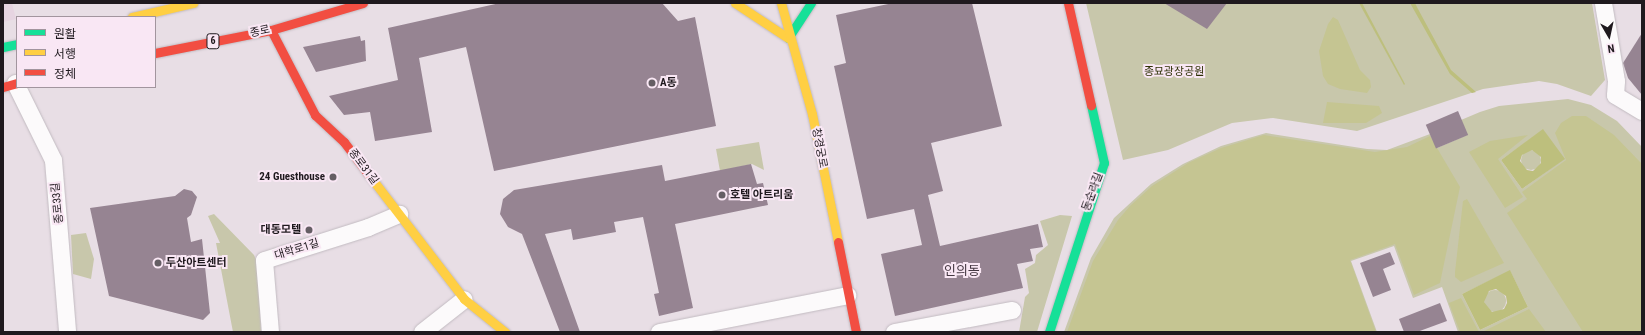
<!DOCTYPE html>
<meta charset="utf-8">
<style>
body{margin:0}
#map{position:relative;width:1645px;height:335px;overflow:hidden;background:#e8dee5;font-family:"Roboto Condensed","Noto Sans KR",sans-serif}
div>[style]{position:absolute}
.built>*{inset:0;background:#e6d4e1}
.green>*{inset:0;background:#c8c7ab}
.round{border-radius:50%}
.forest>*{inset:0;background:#c5c592}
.water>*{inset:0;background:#bdbf7d}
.building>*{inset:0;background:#968492;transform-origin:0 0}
.roads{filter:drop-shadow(0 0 1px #c2bbc1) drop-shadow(0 0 1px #c2bbc1)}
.street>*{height:17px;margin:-8.5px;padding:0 8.5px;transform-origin:8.5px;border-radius:8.5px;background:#fcfafb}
.fast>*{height:9px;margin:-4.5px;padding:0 4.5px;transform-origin:4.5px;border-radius:4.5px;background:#16e098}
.slow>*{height:9px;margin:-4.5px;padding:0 4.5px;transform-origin:4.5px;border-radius:4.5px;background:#ffcf43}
.jam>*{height:9px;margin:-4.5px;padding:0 4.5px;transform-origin:4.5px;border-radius:4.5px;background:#f24e42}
.dots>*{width:11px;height:11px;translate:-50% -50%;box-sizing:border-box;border:2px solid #f9e7f4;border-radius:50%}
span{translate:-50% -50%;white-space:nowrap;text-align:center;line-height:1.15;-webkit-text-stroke:4px #f9e7f4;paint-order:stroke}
.shield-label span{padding:1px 3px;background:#f9e7f4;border:1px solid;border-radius:3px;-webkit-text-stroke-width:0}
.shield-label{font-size:10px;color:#1f191e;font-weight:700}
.street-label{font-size:11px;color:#1f191e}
.park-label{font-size:11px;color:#2e3106}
.poi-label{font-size:11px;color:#1f191e;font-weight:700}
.left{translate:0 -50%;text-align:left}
.right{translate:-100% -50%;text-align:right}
.quarter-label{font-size:13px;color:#443741}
.frame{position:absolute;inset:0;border:4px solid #1f191e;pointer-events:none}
.legend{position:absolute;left:16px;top:16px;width:140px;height:72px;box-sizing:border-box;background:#f9e7f4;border:1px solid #a2959e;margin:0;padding:5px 7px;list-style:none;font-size:12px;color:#1f191e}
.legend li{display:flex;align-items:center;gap:8px;height:20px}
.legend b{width:20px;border:1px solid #a2959e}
.north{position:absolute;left:1589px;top:16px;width:40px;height:40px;-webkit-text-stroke:3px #f9e7f4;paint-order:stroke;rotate:171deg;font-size:11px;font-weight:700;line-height:16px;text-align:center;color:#1f191e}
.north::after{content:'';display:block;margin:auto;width:14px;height:18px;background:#1f191e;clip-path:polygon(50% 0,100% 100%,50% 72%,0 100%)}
</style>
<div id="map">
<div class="built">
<div style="clip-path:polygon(3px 3px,12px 3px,16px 19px,3px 22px)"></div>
</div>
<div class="green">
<div style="clip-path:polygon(1086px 3px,1592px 3px,1605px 80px,1591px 96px,1557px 84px,1539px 81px,1483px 89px,1357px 131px,1273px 118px,1232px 123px,1168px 150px,1123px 160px)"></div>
<div style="clip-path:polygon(evenodd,1568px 99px,1591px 105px,1617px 121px,1642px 147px,1642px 332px,1458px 332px,1442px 287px,1413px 298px,1394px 246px,1351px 261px,1377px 332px,1064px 332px,1091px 258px,1114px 218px,1151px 184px,1183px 164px,1221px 146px,1266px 133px,1367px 149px,1387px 150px,1430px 134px,1437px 148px,1467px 135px,1461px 120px,1480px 112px,1499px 106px,1568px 99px,1543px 130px,1564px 159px,1522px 189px,1501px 160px,1543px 130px,1568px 99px,1510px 271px,1528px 307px,1480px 330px,1462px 294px,1510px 271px)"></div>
<div style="clip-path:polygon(759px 142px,764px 170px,752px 164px,720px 171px,716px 149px)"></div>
<div class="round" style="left:1521px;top:150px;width:20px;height:20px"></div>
<div style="clip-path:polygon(214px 214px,254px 255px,258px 264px,261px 332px,233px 332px,216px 243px,220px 243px,208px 216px)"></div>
<div style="clip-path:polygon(1060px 215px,1072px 216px,1037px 332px,1019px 332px,1025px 297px,1029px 293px,1025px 269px,1035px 263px,1036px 255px,1048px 245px,1040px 221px)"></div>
<div style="clip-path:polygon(86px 233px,94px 259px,91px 279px,73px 274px,71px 235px)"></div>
<div class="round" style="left:1484px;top:290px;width:22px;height:22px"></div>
</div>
<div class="forest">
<div style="clip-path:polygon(1333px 17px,1338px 20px,1360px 70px,1370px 80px,1371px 87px,1367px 93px,1340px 89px,1328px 84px,1323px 76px,1319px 51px,1328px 24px)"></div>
<div style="clip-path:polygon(1327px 102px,1379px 106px,1382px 113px,1366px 123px,1323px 123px)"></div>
<div style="clip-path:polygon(1572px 116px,1586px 116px,1614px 135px,1642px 164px,1642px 332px,1583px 332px,1507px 213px,1527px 199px,1522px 192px,1566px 160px,1555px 133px,1561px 123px)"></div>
<div style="clip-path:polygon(1264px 135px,1375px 152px,1407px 147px,1430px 136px,1460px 187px,1440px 283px,1414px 295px,1395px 244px,1350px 260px,1376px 332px,1067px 332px,1093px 261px,1118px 220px,1130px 206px,1152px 186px,1188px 163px,1221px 148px)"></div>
<div style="clip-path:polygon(1528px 135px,1498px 159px,1523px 197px,1505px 208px,1469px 152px,1490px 141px)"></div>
<div style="clip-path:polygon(1467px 199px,1504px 263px,1461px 282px,1455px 277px,1455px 272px,1463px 201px)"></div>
<div style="clip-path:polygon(1461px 298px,1479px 332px,1460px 332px,1449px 303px)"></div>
<div style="clip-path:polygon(1529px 309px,1546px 332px,1482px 332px)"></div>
</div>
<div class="water">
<div style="clip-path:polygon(1359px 3px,1362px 3px,1405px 84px,1404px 85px)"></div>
<div style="clip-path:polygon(1410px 3px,1415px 3px,1418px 9px,1451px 70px,1476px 92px,1472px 93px,1450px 74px)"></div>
<div style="clip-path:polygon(evenodd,1543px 129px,1565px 159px,1522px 189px,1501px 160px,1543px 129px,1532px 150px,1541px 157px,1541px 163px,1533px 171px,1527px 170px,1520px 161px,1522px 155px,1532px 150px)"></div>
<div style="clip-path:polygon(evenodd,1510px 270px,1528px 307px,1480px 330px,1462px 294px,1510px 270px,1496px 289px,1506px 296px,1507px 303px,1504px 309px,1492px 312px,1484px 302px,1489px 291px,1496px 289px)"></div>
</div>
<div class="building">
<div style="clip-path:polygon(500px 3px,662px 3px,678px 21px,695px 17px,716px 126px,494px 171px,466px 47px,419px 58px,432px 132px,375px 141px,370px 112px,344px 115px,329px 96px,398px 80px,388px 28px)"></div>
<div style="clip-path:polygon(893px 3px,972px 3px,1002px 126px,931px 143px,943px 191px,928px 195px,940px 246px,1038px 224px,1043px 247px,1030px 249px,1033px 261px,1017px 264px,1023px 288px,895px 316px,881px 254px,922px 245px,914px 209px,867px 219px,834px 66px,846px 63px,836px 15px)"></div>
<div style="clip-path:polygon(1164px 3px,1227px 3px,1207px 29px)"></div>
<div style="clip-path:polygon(1642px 33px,1642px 95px,1628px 78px,1623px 63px)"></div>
<div style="clip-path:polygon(360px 36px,361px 41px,365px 40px,366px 61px,316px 72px,303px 47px)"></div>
<div style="left:1458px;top:111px;width:26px;height:35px;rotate:67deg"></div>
<div style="clip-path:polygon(751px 164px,757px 184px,763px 183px,768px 205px,675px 224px,693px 308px,659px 316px,654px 294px,659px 293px,643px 217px,614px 222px,616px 232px,573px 240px,571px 229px,545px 234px,580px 332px,560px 332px,522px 234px,508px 227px,500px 214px,503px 199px,514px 190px,662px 165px,665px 181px)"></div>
<div style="clip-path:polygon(184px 189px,192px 191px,197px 197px,191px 215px,187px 218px,191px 242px,202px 239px,210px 313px,203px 320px,109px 296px,90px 208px,175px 196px)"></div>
<div style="clip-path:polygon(1390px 252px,1395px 264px,1383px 269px,1391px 290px,1373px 297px,1360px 263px)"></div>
<div style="clip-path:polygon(1440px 303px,1447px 321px,1417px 332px,1404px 332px,1399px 319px)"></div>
</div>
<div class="roads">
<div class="street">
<div style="left:1603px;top:3px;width:79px;rotate:80.5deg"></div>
<div style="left:1616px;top:81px;width:14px;rotate:94deg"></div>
<div style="left:1615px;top:95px;width:31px;rotate:31deg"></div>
<div style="left:15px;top:83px;width:86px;rotate:63.7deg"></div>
<div style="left:53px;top:160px;width:173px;rotate:85.3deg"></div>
<div style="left:270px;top:332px;width:72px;rotate:-94.8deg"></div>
<div style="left:264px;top:260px;width:109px;rotate:-17.6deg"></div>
<div style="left:368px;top:227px;width:34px;rotate:-23deg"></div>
<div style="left:422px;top:332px;width:53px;rotate:-38.2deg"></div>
<div style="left:659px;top:332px;width:192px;rotate:-11.1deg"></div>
<div style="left:894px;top:332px;width:120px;rotate:-10.6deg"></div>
</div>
<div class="fast">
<div style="left:788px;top:38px;width:42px;rotate:-56.7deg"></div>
<div style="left:3px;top:47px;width:14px;rotate:-12deg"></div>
<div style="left:1049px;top:332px;width:178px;rotate:-72deg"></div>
<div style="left:1104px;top:163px;width:59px;rotate:-102.6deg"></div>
</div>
<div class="slow">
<div style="left:735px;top:3px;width:64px;rotate:33.4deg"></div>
<div style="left:781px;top:3px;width:115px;rotate:74.4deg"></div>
<div style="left:812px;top:114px;width:131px;rotate:78.5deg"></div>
<div style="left:132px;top:17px;width:63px;rotate:-12.9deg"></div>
<div style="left:369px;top:175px;width:156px;rotate:52.5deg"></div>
<div style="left:464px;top:299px;width:53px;rotate:38.8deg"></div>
</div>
<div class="jam">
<div style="left:1068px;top:3px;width:105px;rotate:77.3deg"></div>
<div style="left:271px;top:30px;width:96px;rotate:62.6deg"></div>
<div style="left:315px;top:115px;width:40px;rotate:43deg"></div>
<div style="left:344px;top:142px;width:41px;rotate:52.9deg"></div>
<div style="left:155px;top:53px;width:118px;rotate:-11.2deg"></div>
<div style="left:271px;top:30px;width:96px;rotate:-16.4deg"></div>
<div style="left:3px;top:87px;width:15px;rotate:-16deg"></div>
<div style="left:838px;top:242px;width:92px;rotate:78.7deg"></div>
</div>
</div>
<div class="dots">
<div style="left:652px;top:83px;background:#655e64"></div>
<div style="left:333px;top:177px;background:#655e64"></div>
<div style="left:722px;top:195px;background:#655e64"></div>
<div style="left:309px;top:230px;background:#655e64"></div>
<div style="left:158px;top:263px;background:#655e64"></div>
</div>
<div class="shield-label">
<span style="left:213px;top:41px">6</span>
</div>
<div class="street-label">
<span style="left:260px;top:32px;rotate:-12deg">종로</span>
<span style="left:819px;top:148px;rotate:79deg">창경궁로</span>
<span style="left:363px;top:167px;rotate:53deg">종로31길</span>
<span style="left:1093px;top:192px;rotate:-70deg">동순라길</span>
<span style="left:58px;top:203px;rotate:-96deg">종로33길</span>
<span style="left:297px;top:250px;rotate:-17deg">대학로1길</span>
</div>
<div class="park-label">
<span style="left:1174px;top:72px">종묘광장공원</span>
</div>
<div class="poi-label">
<span class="left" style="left:660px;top:83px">A동</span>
<span class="right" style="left:325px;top:177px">24 Guesthouse</span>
<span class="left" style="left:730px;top:195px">호텔 아트리움</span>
<span class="right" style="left:301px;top:230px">대동모텔</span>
<span class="left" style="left:166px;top:263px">두산아트센터</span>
</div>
<div class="quarter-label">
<span style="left:962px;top:271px">인의동</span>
</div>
<div class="frame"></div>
<ul class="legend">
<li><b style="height:5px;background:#16e098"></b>원활</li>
<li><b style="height:5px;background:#ffcf43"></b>서행</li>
<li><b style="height:5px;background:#f24e42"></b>정체</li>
</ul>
<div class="north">N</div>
</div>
